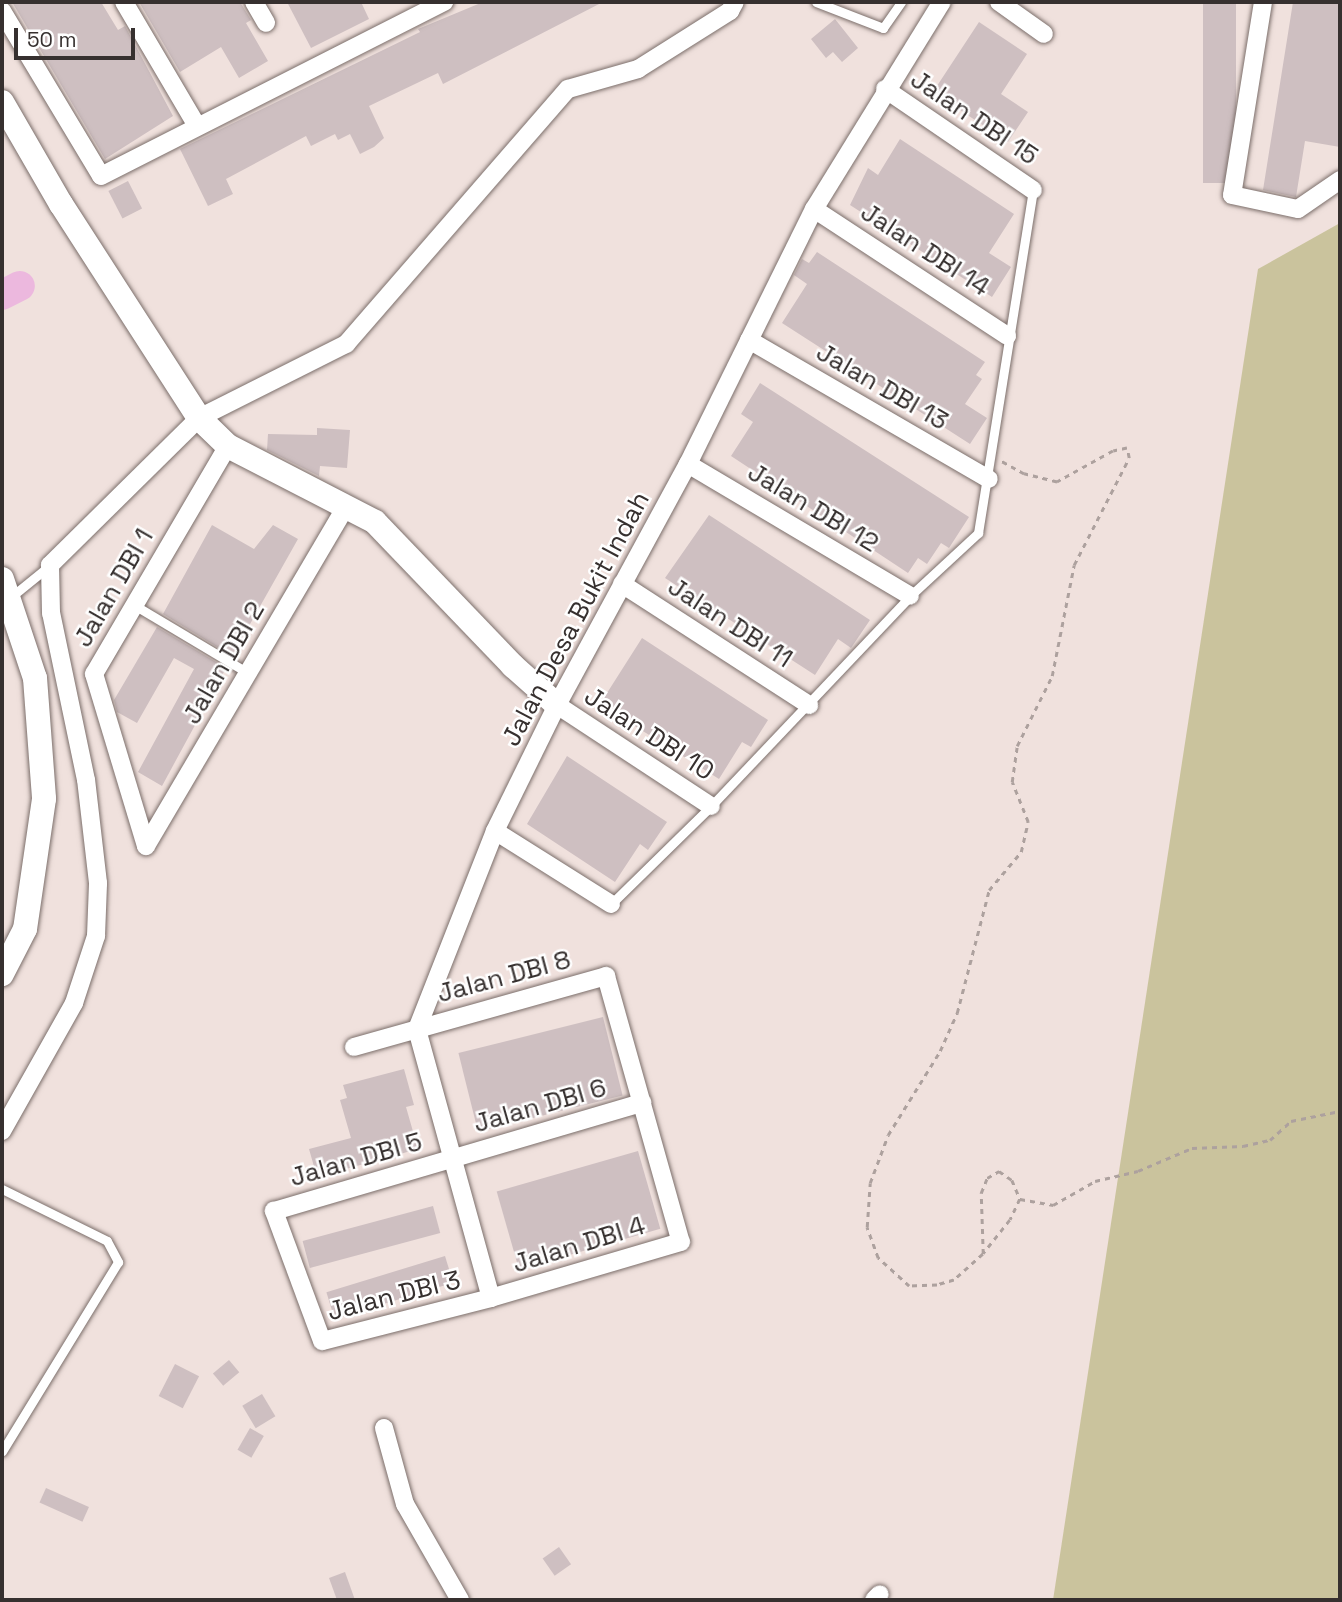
<!DOCTYPE html>
<style>
body{margin:0}
#map{position:relative;width:1342px;height:1602px;overflow:hidden;background:#f0e1dd;font-family:"Space Grotesk",sans-serif}
div>[style]{position:absolute}
.green>*{inset:0;background:#cac39d}
.river>*{height:30px;margin:-15px;padding:0 15px;transform-origin:15px;border-radius:15px;background:#ecb8de}
.building>*{inset:0;background:#cebfc1;transform-origin:0 0}
.path>*{height:2.5px;margin-top:-1.25px;transform-origin:0;background:repeating-linear-gradient(90deg,#ada19e 0 5px,transparent 0 10px)}
.roads{filter:drop-shadow(0 0 2px #7b6e6a) drop-shadow(0 0 2px #7b6e6a)}
.lane>*{height:9px;margin:-4.5px;padding:0 4.5px;transform-origin:4.5px;border-radius:4.5px;background:#fff}
.street>*{height:18px;margin:-9px;padding:0 9px;transform-origin:9px;border-radius:9px;background:#fff}
.secondary>*{height:24px;margin:-12px;padding:0 12px;transform-origin:12px;border-radius:12px;background:#fff}
span{translate:-50% -50%;white-space:nowrap;text-align:center;line-height:1.15;-webkit-text-stroke:5px #fff;paint-order:stroke}
.street-label{font-size:26px;color:#36302f}
.frame{position:absolute;inset:0;border:4px solid #36302f;pointer-events:none}
.scale{position:absolute;left:14px;top:28px;width:121px;height:32px;box-sizing:border-box;border:4px solid #36302f;border-top:0;padding-left:9px;font-size:21px;line-height:24px;white-space:nowrap;color:#36302f;-webkit-text-stroke:5px #fff;paint-order:stroke}
</style>
<div id="map">
<div class="green">
<div style="clip-path:polygon(1340px 223px,1340px 1600px,1053px 1600px,1258px 269px)"></div>
</div>
<div class="river">
<div style="left:2px;top:295px;width:20px;rotate:-27deg"></div>
</div>
<div class="building">
<div style="clip-path:polygon(12px 2px,101px 2px,118px 30px,125px 26px,173px 116px,105px 159px)"></div>
<div style="clip-path:polygon(139px 2px,240px 2px,251px 20px,246px 23px,268px 61px,239px 78px,221px 47px,180px 72px)"></div>
<div style="clip-path:polygon(287px 2px,361px 2px,369px 19px,311px 48px)"></div>
<div style="clip-path:polygon(483px 2px,603px 2px,443px 84px,438px 73px,369px 106px,384px 138px,374px 147px,360px 154px,350px 134px,338px 140px,335px 134px,311px 146px,306px 136px,226px 179px,233px 194px,208px 206px,180px 149px,420px 32px,418px 29px)"></div>
<div style="left:1203px;top:2px;width:33px;height:181px"></div>
<div style="clip-path:polygon(1293px 2px,1340px 2px,1340px 147px,1305px 141px,1296px 197px,1263px 190px)"></div>
<div style="clip-path:polygon(835px 19px,858px 48px,842px 62px,833px 52px,826px 58px,811px 39px)"></div>
<div style="clip-path:polygon(979px 22px,1027px 54px,1001px 94px,1028px 112px,1008px 142px,933px 92px)"></div>
<div style="clip-path:polygon(900px 139px,1014px 214px,989px 253px,1011px 267px,992px 297px,850px 205px,868px 168px,878px 175px)"></div>
<div style="left:128px;top:181px;width:31px;height:22px;rotate:63deg"></div>
<div style="clip-path:polygon(817px 252px,985px 362px,976px 375px,982px 379px,965px 404px,987px 418px,970px 444px,782px 323px,807px 284px,794px 275px,802px 259px,809px 263px)"></div>
<div style="clip-path:polygon(760px 383px,969px 517px,949px 548px,941px 543px,927px 564px,918px 558px,908px 573px,731px 456px,753px 422px,741px 414px)"></div>
<div style="clip-path:polygon(317px 428px,350px 430px,347px 468px,320px 466px,319px 476px,267px 450px,268px 434px,317px 435px)"></div>
<div style="clip-path:polygon(709px 515px,870px 620px,851px 648px,838px 639px,815px 675px,665px 578px)"></div>
<div style="clip-path:polygon(212px 525px,254px 549px,273px 525px,298px 539px,232px 656px,163px 614px)"></div>
<div style="clip-path:polygon(157px 627px,226px 668px,162px 786px,138px 772px,194px 669px,174px 658px,137px 723px,117px 712px,114px 700px)"></div>
<div style="clip-path:polygon(642px 638px,768px 720px,751px 747px,742px 742px,719px 779px,600px 704px)"></div>
<div style="clip-path:polygon(567px 756px,667px 822px,648px 850px,640px 844px,615px 882px,527px 824px)"></div>
<div style="left:603px;top:1017px;width:81px;height:149px;rotate:76deg"></div>
<div style="clip-path:polygon(404px 1069px,414px 1105px,406px 1107px,418px 1149px,317px 1177px,309px 1149px,351px 1138px,340px 1100px,347px 1098px,343px 1085px)"></div>
<div style="left:638px;top:1151px;width:81px;height:147px;rotate:74deg"></div>
<div style="left:433px;top:1206px;width:28px;height:135px;rotate:75deg"></div>
<div style="left:445px;top:1256px;width:28px;height:124px;rotate:73deg"></div>
<div style="left:229px;top:1360px;width:16px;height:21px;rotate:50deg"></div>
<div style="left:175px;top:1364px;width:27px;height:36px;rotate:27deg"></div>
<div style="left:262px;top:1394px;width:26px;height:23px;rotate:59deg"></div>
<div style="left:250px;top:1428px;width:16px;height:25px;rotate:30deg"></div>
<div style="left:46px;top:1488px;width:47px;height:16px;rotate:24deg"></div>
<div style="left:559px;top:1547px;width:21px;height:20px;rotate:55deg"></div>
<div style="clip-path:polygon(345px 1572px,355px 1600px,337px 1600px,329px 1578px)"></div>
</div>
<div class="path">
<div style="left:1020px;top:1199px;width:34px;rotate:10deg"></div>
<div style="left:1053px;top:1205px;width:48px;rotate:-29.7deg"></div>
<div style="left:1095px;top:1181px;width:44px;rotate:-13.1deg"></div>
<div style="left:1138px;top:1171px;width:59px;rotate:-23.1deg"></div>
<div style="left:1192px;top:1148px;width:51px;rotate:-2.2deg"></div>
<div style="left:1243px;top:1146px;width:28px;rotate:-13deg"></div>
<div style="left:1270px;top:1140px;width:28px;rotate:-42deg"></div>
<div style="left:1291px;top:1121px;width:50px;rotate:-11.5deg"></div>
<div style="left:983px;top:1254px;width:61px;rotate:-91.9deg"></div>
<div style="left:981px;top:1193px;width:16px;rotate:-68deg"></div>
<div style="left:987px;top:1178px;width:14px;rotate:-30deg"></div>
<div style="left:999px;top:1171px;width:16px;rotate:35deg"></div>
<div style="left:1012px;top:1180px;width:21px;rotate:67deg"></div>
<div style="left:1020px;top:1199px;width:23px;rotate:115deg"></div>
<div style="left:1010px;top:1220px;width:43px;rotate:128.5deg"></div>
<div style="left:983px;top:1254px;width:39px;rotate:138deg"></div>
<div style="left:954px;top:1280px;width:18px;rotate:164deg"></div>
<div style="left:937px;top:1285px;width:28px;rotate:178deg"></div>
<div style="left:909px;top:1286px;width:42px;rotate:-137.9deg"></div>
<div style="left:878px;top:1258px;width:33px;rotate:-110deg"></div>
<div style="left:867px;top:1227px;width:44px;rotate:-86.1deg"></div>
<div style="left:870px;top:1183px;width:51px;rotate:-69.4deg"></div>
<div style="left:888px;top:1135px;width:99px;rotate:-58.2deg"></div>
<div style="left:940px;top:1051px;width:42px;rotate:-65.9deg"></div>
<div style="left:957px;top:1013px;width:127px;rotate:-75.4deg"></div>
<div style="left:989px;top:890px;width:50px;rotate:-49.9deg"></div>
<div style="left:1021px;top:852px;width:31px;rotate:-77deg"></div>
<div style="left:1028px;top:822px;width:43px;rotate:-111.8deg"></div>
<div style="left:1012px;top:782px;width:36px;rotate:-82deg"></div>
<div style="left:1017px;top:746px;width:78px;rotate:-63.4deg"></div>
<div style="left:1052px;top:676px;width:113px;rotate:-78.8deg"></div>
<div style="left:1074px;top:565px;width:120px;rotate:-62.8deg"></div>
<div style="left:1129px;top:458px;width:10px;rotate:-101deg"></div>
<div style="left:1127px;top:448px;width:14px;rotate:168deg"></div>
<div style="left:1113px;top:451px;width:64px;rotate:151deg"></div>
<div style="left:1057px;top:482px;width:34px;rotate:-166deg"></div>
<div style="left:1024px;top:474px;width:26px;rotate:-151deg"></div>
</div>
<div class="roads">
<div class="lane">
<div style="left:816px;top:2px;width:72px;rotate:21.2deg"></div>
<div style="left:883px;top:28px;width:32px;rotate:-55deg"></div>
<div style="left:11px;top:597px;width:49px;rotate:-39.2deg"></div>
<div style="left:134px;top:605px;width:133px;rotate:30.8deg"></div>
<div style="left:611px;top:904px;width:140px;rotate:-44.4deg"></div>
<div style="left:711px;top:806px;width:289px;rotate:-46.5deg"></div>
<div style="left:910px;top:596px;width:93px;rotate:-42.8deg"></div>
<div style="left:978px;top:533px;width:347px;rotate:-80.9deg"></div>
<div style="left:2px;top:1189px;width:117px;rotate:26.3deg"></div>
<div style="left:107px;top:1241px;width:24px;rotate:62deg"></div>
<div style="left:118px;top:1262px;width:222px;rotate:121.5deg"></div>
</div>
<div class="street">
<div style="left:124px;top:2px;width:142px;rotate:59.5deg"></div>
<div style="left:254px;top:2px;width:24px;rotate:60deg"></div>
<div style="left:999px;top:2px;width:55px;rotate:35.4deg"></div>
<div style="left:1263px;top:2px;width:195px;rotate:99.1deg"></div>
<div style="left:1232px;top:195px;width:67px;rotate:12deg"></div>
<div style="left:1298px;top:209px;width:51px;rotate:-34.6deg"></div>
<div style="left:2px;top:11px;width:192px;rotate:59deg"></div>
<div style="left:101px;top:176px;width:385px;rotate:-26.9deg"></div>
<div style="left:885px;top:89px;width:179px;rotate:34.3deg"></div>
<div style="left:814px;top:209px;width:231px;rotate:33.3deg"></div>
<div style="left:749px;top:340px;width:277px;rotate:30.1deg"></div>
<div style="left:688px;top:464px;width:258px;rotate:30.7deg"></div>
<div style="left:622px;top:584px;width:223px;rotate:32.9deg"></div>
<div style="left:557px;top:705px;width:184px;rotate:33.3deg"></div>
<div style="left:495px;top:831px;width:137px;rotate:32.2deg"></div>
<div style="left:146px;top:846px;width:180px;rotate:-106.8deg"></div>
<div style="left:94px;top:674px;width:264px;rotate:-59.6deg"></div>
<div style="left:146px;top:846px;width:394px;rotate:-59.5deg"></div>
<div style="left:354px;top:1047px;width:262px;rotate:-15.7deg"></div>
<div style="left:606px;top:976px;width:276px;rotate:74.3deg"></div>
<div style="left:681px;top:1242px;width:198px;rotate:163.6deg"></div>
<div style="left:491px;top:1298px;width:174px;rotate:165.7deg"></div>
<div style="left:322px;top:1341px;width:139px;rotate:-110.3deg"></div>
<div style="left:274px;top:1211px;width:384px;rotate:-16.4deg"></div>
<div style="left:2px;top:1131px;width:147px;rotate:-60.6deg"></div>
<div style="left:74px;top:1003px;width:71px;rotate:-71.8deg"></div>
<div style="left:96px;top:936px;width:53px;rotate:-87.8deg"></div>
<div style="left:98px;top:883px;width:104px;rotate:-96.6deg"></div>
<div style="left:86px;top:780px;width:171px;rotate:-101.8deg"></div>
<div style="left:51px;top:613px;width:48px;rotate:-91.2deg"></div>
<div style="left:50px;top:565px;width:209px;rotate:-44.6deg"></div>
<div style="left:199px;top:418px;width:165px;rotate:-26.7deg"></div>
<div style="left:346px;top:344px;width:338px;rotate:-49deg"></div>
<div style="left:568px;top:89px;width:73px;rotate:-15.9deg"></div>
<div style="left:638px;top:69px;width:109px;rotate:-32.2deg"></div>
<div style="left:730px;top:11px;width:10px;rotate:-61deg"></div>
<div style="left:491px;top:1298px;width:279px;rotate:-105.4deg"></div>
<div style="left:417px;top:1029px;width:213px;rotate:-68.5deg"></div>
<div style="left:495px;top:831px;width:140px;rotate:-63.8deg"></div>
<div style="left:557px;top:705px;width:274px;rotate:-61.5deg"></div>
<div style="left:688px;top:464px;width:284px;rotate:-63.7deg"></div>
<div style="left:814px;top:209px;width:243px;rotate:-58.3deg"></div>
<div style="left:384px;top:1428px;width:79px;rotate:74.6deg"></div>
<div style="left:405px;top:1504px;width:111px;rotate:60.2deg"></div>
<div style="left:874px;top:1600px;width:8px;rotate:-45deg"></div>
</div>
<div class="secondary">
<div style="left:2px;top:102px;width:118px;rotate:60deg"></div>
<div style="left:61px;top:204px;width:255px;rotate:57.2deg"></div>
<div style="left:199px;top:418px;width:40px;rotate:44deg"></div>
<div style="left:228px;top:446px;width:165px;rotate:27.3deg"></div>
<div style="left:375px;top:522px;width:199px;rotate:46.2deg"></div>
<div style="left:513px;top:666px;width:59px;rotate:41.6deg"></div>
<div style="left:2px;top:579px;width:104px;rotate:71.6deg"></div>
<div style="left:35px;top:678px;width:121px;rotate:85.7deg"></div>
<div style="left:44px;top:799px;width:131px;rotate:98.3deg"></div>
<div style="left:25px;top:929px;width:51px;rotate:117.1deg"></div>
</div>
</div>
<div class="street-label">
<span style="left:974px;top:118px;rotate:34deg">Jalan DBI 15</span>
<span style="left:925px;top:250px;rotate:33deg">Jalan DBI 14</span>
<span style="left:882px;top:387px;rotate:30deg">Jalan DBI 13</span>
<span style="left:813px;top:508px;rotate:31deg">Jalan DBI 12</span>
<span style="left:114px;top:588px;rotate:-60deg">Jalan DBI 1</span>
<span style="left:576px;top:619px;rotate:-62deg">Jalan Desa Bukit Indah</span>
<span style="left:730px;top:623px;rotate:33deg">Jalan DBI 11</span>
<span style="left:224px;top:663px;rotate:-60deg">Jalan DBI 2</span>
<span style="left:649px;top:734px;rotate:33deg">Jalan DBI 10</span>
<span style="left:504px;top:977px;rotate:-15deg">Jalan DBI 8</span>
<span style="left:540px;top:1106px;rotate:-16deg">Jalan DBI 6</span>
<span style="left:356px;top:1160px;rotate:-16deg">Jalan DBI 5</span>
<span style="left:579px;top:1245px;rotate:-17deg">Jalan DBI 4</span>
<span style="left:394px;top:1296px;rotate:-14deg">Jalan DBI 3</span>
</div>
<div class="frame"></div>
<div class="scale">50 m</div>
</div>
